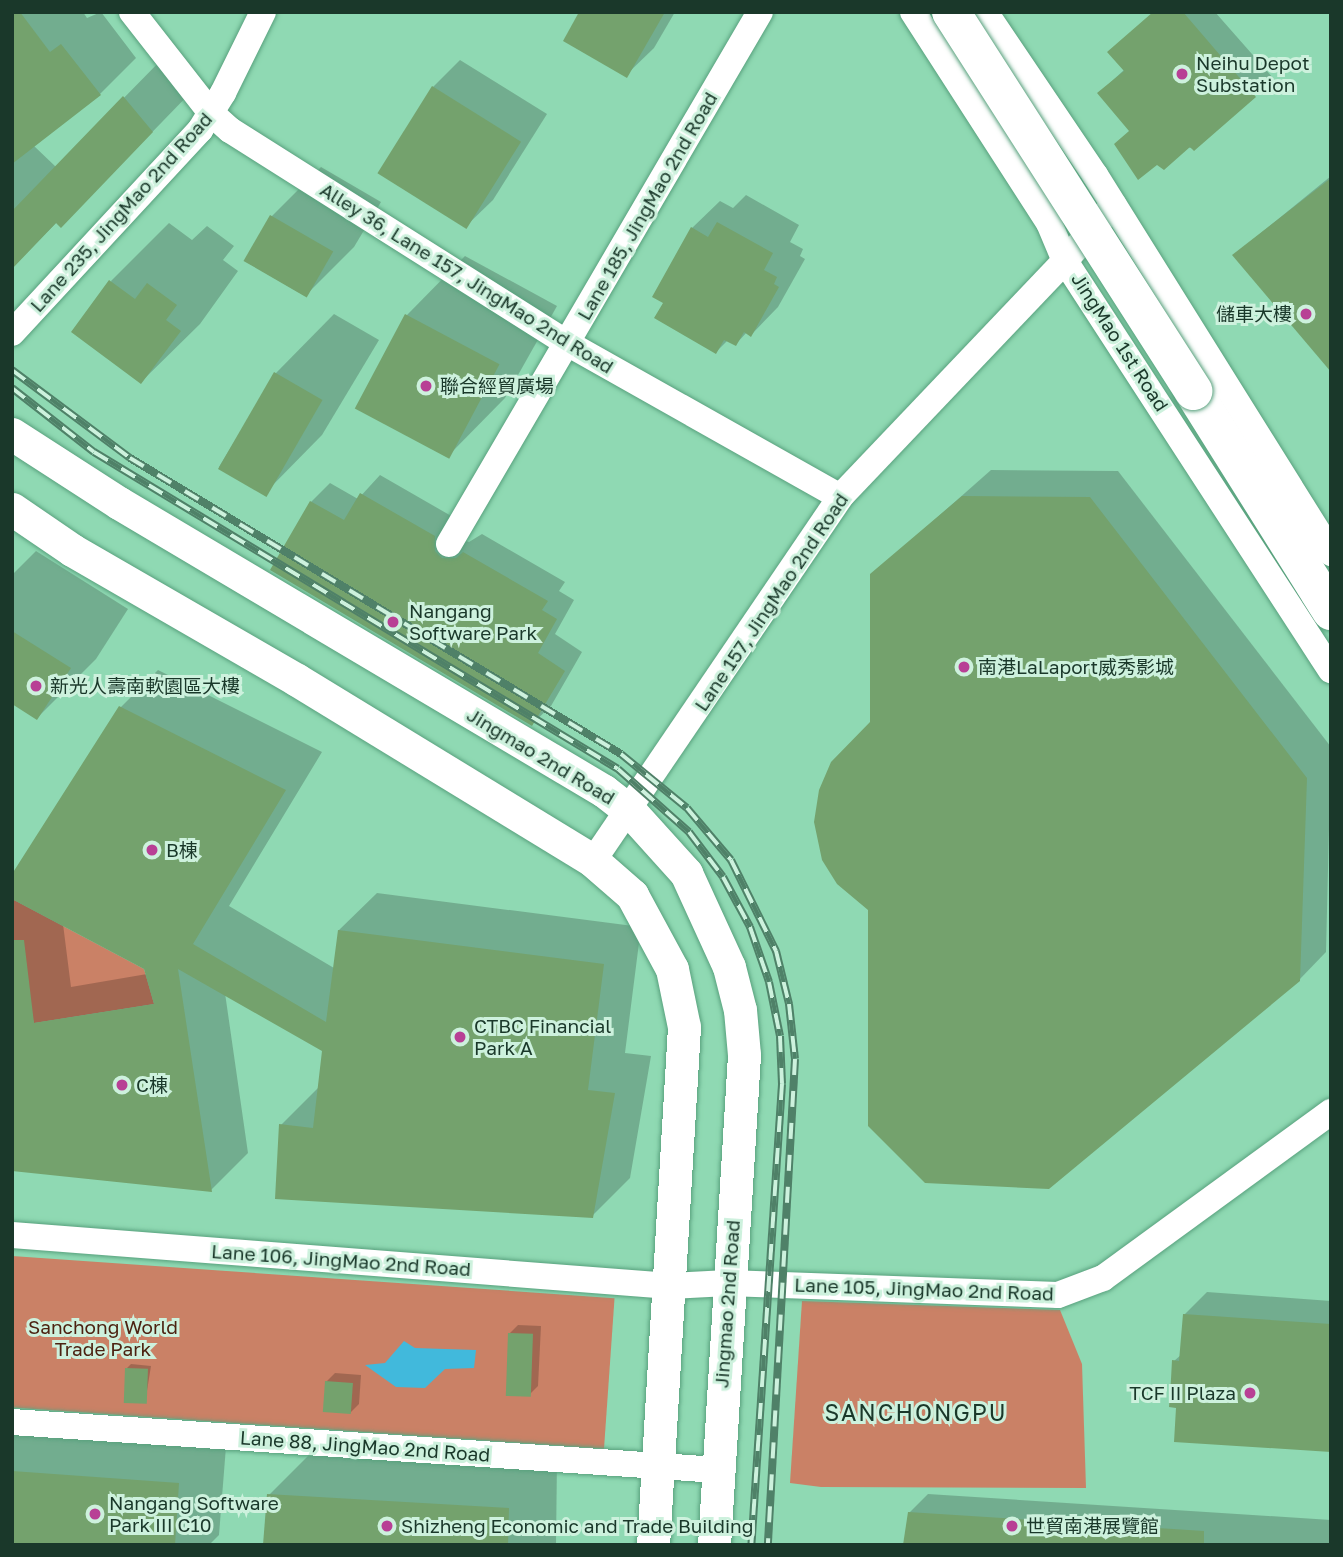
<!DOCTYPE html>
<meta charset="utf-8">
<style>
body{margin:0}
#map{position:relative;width:1343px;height:1557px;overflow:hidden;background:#8fd9b3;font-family:"Golos Text","Noto Sans TC",sans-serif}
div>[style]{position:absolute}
.green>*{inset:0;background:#ca8166;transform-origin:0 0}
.water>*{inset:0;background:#41b9dc}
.shadow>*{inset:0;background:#0003}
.building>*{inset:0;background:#74a26d;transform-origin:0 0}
.roads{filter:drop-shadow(0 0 2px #58a17d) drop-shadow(0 0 2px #58a17d)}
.minor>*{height:26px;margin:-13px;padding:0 13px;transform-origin:13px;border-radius:13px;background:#fff}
.major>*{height:33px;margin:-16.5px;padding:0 16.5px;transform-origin:16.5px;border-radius:16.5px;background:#fff}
.highway>*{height:38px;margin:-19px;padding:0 19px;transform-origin:19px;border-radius:19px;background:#fff}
.rail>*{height:8px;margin-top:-4px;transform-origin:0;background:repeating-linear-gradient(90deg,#cdf1dd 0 16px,#4f8168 0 32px);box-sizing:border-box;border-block:2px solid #4f8168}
.bridges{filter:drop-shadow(0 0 2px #58a17d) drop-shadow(0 0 2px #58a17d)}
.highway-bridge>*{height:38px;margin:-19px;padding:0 19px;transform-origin:19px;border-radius:19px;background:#fff}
.dots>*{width:19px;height:19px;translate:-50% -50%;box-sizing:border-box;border:4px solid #cdf1dd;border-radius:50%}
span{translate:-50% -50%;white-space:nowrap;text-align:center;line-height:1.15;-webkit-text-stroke:6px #cdf1dd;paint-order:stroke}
.poi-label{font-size:19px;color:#1a382a}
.left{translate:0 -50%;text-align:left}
.right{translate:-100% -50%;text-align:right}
.street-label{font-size:19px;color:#1a382a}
.park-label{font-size:19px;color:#4c2211}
.quarter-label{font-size:23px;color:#1a382a;letter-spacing:2px}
.frame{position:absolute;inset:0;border:14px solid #1a382a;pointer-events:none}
</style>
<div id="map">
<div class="green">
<div style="clip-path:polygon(12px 899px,144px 969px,154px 1004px,34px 1023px,12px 944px)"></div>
<div style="left:12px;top:1256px;width:604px;height:151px;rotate:4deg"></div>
<div style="clip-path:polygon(802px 1301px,1060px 1310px,1082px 1364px,1086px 1488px,821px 1487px,790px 1483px)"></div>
</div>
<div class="water">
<div style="clip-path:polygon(404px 1341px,415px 1348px,476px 1350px,474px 1368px,445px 1369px,425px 1388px,396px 1387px,365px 1365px,385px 1363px)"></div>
</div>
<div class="shadow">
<div style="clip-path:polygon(12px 12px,83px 12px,87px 18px,101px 12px,136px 58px,100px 94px,33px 145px,56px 167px,168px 53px,196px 87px,61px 226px,57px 222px,12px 268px)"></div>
<div style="clip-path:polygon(581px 12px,675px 12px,654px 48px,626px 75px)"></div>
<div style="clip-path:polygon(1153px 12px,1215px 12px,1273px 78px,1194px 149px,1130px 130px,1099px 93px,1125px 69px)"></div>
<div style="clip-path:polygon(460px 60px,547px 114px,493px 200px,465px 227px,433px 87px)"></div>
<div style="clip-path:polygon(321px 167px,381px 202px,354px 247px,305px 296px,245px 261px,272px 216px)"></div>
<div style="clip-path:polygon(1331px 176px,1331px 369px,1234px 255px)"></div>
<div style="clip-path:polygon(746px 195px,799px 225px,790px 242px,803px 249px,800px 256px,805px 259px,778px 307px,751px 335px,747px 332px,736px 344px,728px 340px,716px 352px,665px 302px,692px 228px,720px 201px,733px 208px)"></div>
<div style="clip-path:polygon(169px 223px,192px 240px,207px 226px,234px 246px,223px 260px,238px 271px,200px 324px,141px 382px,111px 281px)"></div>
<div style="clip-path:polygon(465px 256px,557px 306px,505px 398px,447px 457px,356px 407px,407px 315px)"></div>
<div style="clip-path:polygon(334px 314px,379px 340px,322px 435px,264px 494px,219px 467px,276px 373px)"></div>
<div style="clip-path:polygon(991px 470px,1118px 471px,1331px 747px,1326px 952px,1299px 980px,871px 723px,872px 575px)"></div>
<div style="clip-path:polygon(380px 475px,453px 517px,459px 539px,469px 542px,482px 534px,565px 582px,559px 591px,574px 600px,555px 634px,582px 652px,551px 706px,532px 724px,272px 569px,311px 502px,330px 483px,358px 499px)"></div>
<div style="clip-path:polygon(36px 551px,128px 609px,96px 659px,37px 718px,12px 702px,12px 575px)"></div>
<div style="clip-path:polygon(evenodd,158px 670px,322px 752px,229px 906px,334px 968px,339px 930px,377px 893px,641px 927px,625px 1053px,651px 1056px,630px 1178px,592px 1216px,281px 1125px,319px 1087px,324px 1050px,225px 993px,248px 1153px,211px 1190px,12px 1169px,12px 898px,120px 708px,158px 670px,63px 924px,145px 968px,147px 974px,71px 987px,63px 924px)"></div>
<div style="clip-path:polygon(1207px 1292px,1331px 1301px,1331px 1450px,1178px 1407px,1174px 1361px,1182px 1354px,1184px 1315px)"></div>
<div style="clip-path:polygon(518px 1325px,541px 1326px,538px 1386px,529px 1395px,509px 1334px)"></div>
<div style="clip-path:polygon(131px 1364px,151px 1366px,145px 1403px,127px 1368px)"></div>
<div style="clip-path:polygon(335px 1373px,361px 1375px,359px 1404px,350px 1413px,326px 1382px)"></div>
<div style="clip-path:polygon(12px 1420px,227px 1434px,219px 1535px,209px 1545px,12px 1545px)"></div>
<div style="clip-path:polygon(318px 1446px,557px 1460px,556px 1545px,265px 1545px,269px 1495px)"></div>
<div style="clip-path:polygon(928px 1494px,1331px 1520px,1331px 1545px,905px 1545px,909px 1513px)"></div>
</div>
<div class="building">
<div style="clip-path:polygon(12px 12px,20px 12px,50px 52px,61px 44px,101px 95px,12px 164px)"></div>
<div style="clip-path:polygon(579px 12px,665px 12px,627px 78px,563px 41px)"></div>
<div style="clip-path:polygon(1153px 12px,1183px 12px,1256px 97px,1194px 151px,1190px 147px,1164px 170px,1157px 165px,1138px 180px,1114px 144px,1129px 131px,1097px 93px,1124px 71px,1107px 52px)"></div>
<div style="left:432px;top:86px;width:105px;height:103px;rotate:32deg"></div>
<div style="clip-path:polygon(123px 96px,153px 132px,61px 228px,56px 223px,12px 269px,12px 211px)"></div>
<div style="clip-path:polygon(1331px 178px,1331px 372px,1232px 255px)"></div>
<div style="left:270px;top:215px;width:73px;height:53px;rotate:30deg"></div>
<div style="clip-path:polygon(717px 222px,773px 253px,764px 270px,777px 277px,774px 284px,779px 287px,751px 337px,744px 332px,736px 346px,724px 340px,716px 354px,654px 318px,663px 303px,652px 297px,691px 227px,708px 237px)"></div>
<div style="clip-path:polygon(109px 280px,135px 299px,147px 283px,177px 305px,166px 320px,181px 331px,141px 384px,71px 332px)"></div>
<div style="left:405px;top:314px;width:107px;height:107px;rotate:28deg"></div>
<div style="left:274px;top:372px;width:56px;height:112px;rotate:30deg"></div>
<div style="clip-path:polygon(360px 493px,435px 536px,435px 551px,442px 558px,456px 558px,463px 552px,548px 601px,542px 610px,557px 619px,538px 653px,565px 671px,532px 726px,270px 570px,310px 501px,344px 520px)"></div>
<div style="clip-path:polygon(962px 496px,1090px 497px,1307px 778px,1300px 981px,1049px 1189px,925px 1183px,868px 1126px,868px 910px,837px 884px,822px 860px,814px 822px,819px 790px,831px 762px,870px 722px,870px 574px)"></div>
<div style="clip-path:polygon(12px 631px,71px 668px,37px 720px,12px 704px)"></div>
<div style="clip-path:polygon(119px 706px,286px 790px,193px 944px,326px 1022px,338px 930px,604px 964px,588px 1090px,615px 1093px,593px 1218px,275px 1199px,279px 1124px,313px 1128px,322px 1051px,178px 969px,212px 1192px,12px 1171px,12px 940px,24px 940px,34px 1023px,154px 1004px,144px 969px,12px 899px,12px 874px)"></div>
<div style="clip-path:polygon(1183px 1314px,1331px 1324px,1331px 1452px,1174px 1442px,1176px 1408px,1169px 1407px,1171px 1379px,1172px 1360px,1179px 1361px)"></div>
<div style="left:508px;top:1333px;width:25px;height:63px;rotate:2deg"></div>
<div style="left:125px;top:1368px;width:23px;height:35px;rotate:2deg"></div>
<div style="left:325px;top:1381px;width:28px;height:31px;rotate:4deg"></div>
<div style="clip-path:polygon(12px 1471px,179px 1483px,175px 1545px,12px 1545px)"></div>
<div style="clip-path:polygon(267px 1494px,509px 1508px,508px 1545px,263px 1545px)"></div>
<div style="clip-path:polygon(908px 1512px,1204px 1531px,1204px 1545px,903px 1545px)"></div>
</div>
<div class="roads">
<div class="minor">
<div style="left:132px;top:12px;width:128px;rotate:52deg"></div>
<div style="left:211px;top:113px;width:25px;rotate:42deg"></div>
<div style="left:230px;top:130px;width:399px;rotate:32.3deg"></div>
<div style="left:567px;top:343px;width:313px;rotate:29.4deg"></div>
<div style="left:913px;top:12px;width:251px;rotate:57.2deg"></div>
<div style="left:1049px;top:223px;width:41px;rotate:67.2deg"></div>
<div style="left:1065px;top:261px;width:488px;rotate:57deg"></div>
<div style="left:985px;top:12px;width:197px;rotate:56deg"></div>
<div style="left:1095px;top:175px;width:446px;rotate:58deg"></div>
<div style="left:12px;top:333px;width:277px;rotate:-47.2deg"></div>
<div style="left:200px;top:130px;width:44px;rotate:-58.1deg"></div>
<div style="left:223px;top:93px;width:90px;rotate:-63.7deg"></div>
<div style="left:449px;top:544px;width:616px;rotate:-59.69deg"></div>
<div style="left:593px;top:861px;width:440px;rotate:-55.8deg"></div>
<div style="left:840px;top:497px;width:326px;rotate:-46.4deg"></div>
<div style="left:1065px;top:261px;width:74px;rotate:-49.4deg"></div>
<div style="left:12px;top:1235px;width:660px;rotate:4.43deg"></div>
<div style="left:670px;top:1286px;width:58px;rotate:-3deg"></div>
<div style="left:728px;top:1283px;width:330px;rotate:2.1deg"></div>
<div style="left:1058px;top:1295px;width:48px;rotate:-20.7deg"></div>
<div style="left:1103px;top:1278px;width:282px;rotate:-36.1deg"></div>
<div style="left:12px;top:1422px;width:707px;rotate:3.89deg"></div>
</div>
<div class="major">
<div style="left:12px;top:434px;width:127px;rotate:32.8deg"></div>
<div style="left:119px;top:503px;width:564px;rotate:30.7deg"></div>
<div style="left:604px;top:791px;width:33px;rotate:38deg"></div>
<div style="left:630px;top:811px;width:84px;rotate:47.9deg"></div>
<div style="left:686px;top:873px;width:103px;rotate:65.4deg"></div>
<div style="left:729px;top:967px;width:44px;rotate:75.7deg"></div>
<div style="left:740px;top:1010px;width:45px;rotate:84.9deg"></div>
<div style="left:744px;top:1055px;width:491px;rotate:93.5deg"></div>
<div style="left:12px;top:509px;width:73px;rotate:34.3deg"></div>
<div style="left:72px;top:550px;width:260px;rotate:30deg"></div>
<div style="left:297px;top:680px;width:347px;rotate:31.4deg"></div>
<div style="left:593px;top:861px;width:52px;rotate:41.1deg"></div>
<div style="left:632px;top:895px;width:84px;rotate:61.6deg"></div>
<div style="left:672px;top:969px;width:59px;rotate:78.3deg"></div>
<div style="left:684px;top:1027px;width:519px;rotate:93.42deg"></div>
</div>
<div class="highway">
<div style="left:1193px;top:391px;width:260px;rotate:57.9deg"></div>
</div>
</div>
<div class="rail">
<div style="left:12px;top:370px;width:147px;rotate:36.7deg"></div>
<div style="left:130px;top:458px;width:573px;rotate:31.08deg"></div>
<div style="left:621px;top:754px;width:85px;rotate:39.3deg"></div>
<div style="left:687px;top:808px;width:68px;rotate:49.8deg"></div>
<div style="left:731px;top:860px;width:102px;rotate:63.7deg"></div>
<div style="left:776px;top:951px;width:55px;rotate:76.2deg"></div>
<div style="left:789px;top:1004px;width:55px;rotate:83.8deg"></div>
<div style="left:795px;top:1059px;width:487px;rotate:93.2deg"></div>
<div style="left:12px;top:388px;width:104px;rotate:38deg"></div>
<div style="left:94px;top:452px;width:612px;rotate:31.17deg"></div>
<div style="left:618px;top:769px;width:95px;rotate:41.6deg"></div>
<div style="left:689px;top:832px;width:56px;rotate:52.9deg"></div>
<div style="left:723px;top:877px;width:57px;rotate:61.6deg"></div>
<div style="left:750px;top:927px;width:58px;rotate:70.9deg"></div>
<div style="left:769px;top:982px;width:55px;rotate:78.5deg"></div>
<div style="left:780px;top:1036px;width:48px;rotate:87.6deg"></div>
<div style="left:782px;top:1084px;width:462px;rotate:93.8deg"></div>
</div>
<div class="bridges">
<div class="highway-bridge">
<div style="left:951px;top:12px;width:450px;rotate:57.4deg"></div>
</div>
</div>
<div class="dots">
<div style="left:1182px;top:74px;background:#b84095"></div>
<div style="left:1306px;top:314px;background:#b84095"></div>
<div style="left:426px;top:386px;background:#b84095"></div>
<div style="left:393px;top:622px;background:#b84095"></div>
<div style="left:964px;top:667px;background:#b84095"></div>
<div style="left:36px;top:686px;background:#b84095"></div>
<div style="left:152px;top:850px;background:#b84095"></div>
<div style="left:460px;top:1037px;background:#b84095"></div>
<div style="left:122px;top:1085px;background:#b84095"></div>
<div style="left:1250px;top:1393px;background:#b84095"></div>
<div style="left:95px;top:1514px;background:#b84095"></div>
<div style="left:387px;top:1526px;background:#b84095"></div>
<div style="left:1012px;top:1526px;background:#b84095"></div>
</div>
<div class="poi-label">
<span class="left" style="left:1196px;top:74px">Neihu Depot<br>Substation</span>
<span class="right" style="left:1292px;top:314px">儲車大樓</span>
<span class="left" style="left:440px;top:386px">聯合經貿廣場</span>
<span class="left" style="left:409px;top:622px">Nangang<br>Software Park</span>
<span class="left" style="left:978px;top:667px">南港LaLaport威秀影城</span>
<span class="left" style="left:50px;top:686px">新光人壽南軟園區大樓</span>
<span class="left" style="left:166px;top:850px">B棟</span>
<span class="left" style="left:474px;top:1037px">CTBC Financial<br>Park A</span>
<span class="left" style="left:136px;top:1085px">C棟</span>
<span class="right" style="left:1236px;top:1393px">TCF II Plaza</span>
<span class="left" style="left:109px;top:1514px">Nangang Software<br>Park III C10</span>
<span class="left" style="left:401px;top:1526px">Shizheng Economic and Trade Building</span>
<span class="left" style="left:1026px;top:1526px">世貿南港展覽館</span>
</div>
<div class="street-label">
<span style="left:647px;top:206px;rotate:-60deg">Lane 185, JingMao 2nd Road</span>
<span style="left:121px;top:212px;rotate:-48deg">Lane 235, JingMao 2nd Road</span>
<span style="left:467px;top:278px;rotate:32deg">Alley 36, Lane 157, JingMao 2nd Road</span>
<span style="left:1120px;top:342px;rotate:57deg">JingMao 1st Road</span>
<span style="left:771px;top:602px;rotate:-56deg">Lane 157, JingMao 2nd Road</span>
<span style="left:541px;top:756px;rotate:31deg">Jingmao 2nd Road</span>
<span style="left:341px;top:1260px;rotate:4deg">Lane 106, JingMao 2nd Road</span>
<span style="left:924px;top:1289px;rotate:2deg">Lane 105, JingMao 2nd Road</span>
<span style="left:727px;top:1304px;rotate:-86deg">Jingmao 2nd Road</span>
<span style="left:365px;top:1446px;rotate:4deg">Lane 88, JingMao 2nd Road</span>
</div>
<div class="park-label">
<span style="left:103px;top:1338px">Sanchong World<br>Trade Park</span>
</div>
<div class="quarter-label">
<span style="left:916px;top:1412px">SANCHONGPU</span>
</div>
<div class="frame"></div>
</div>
